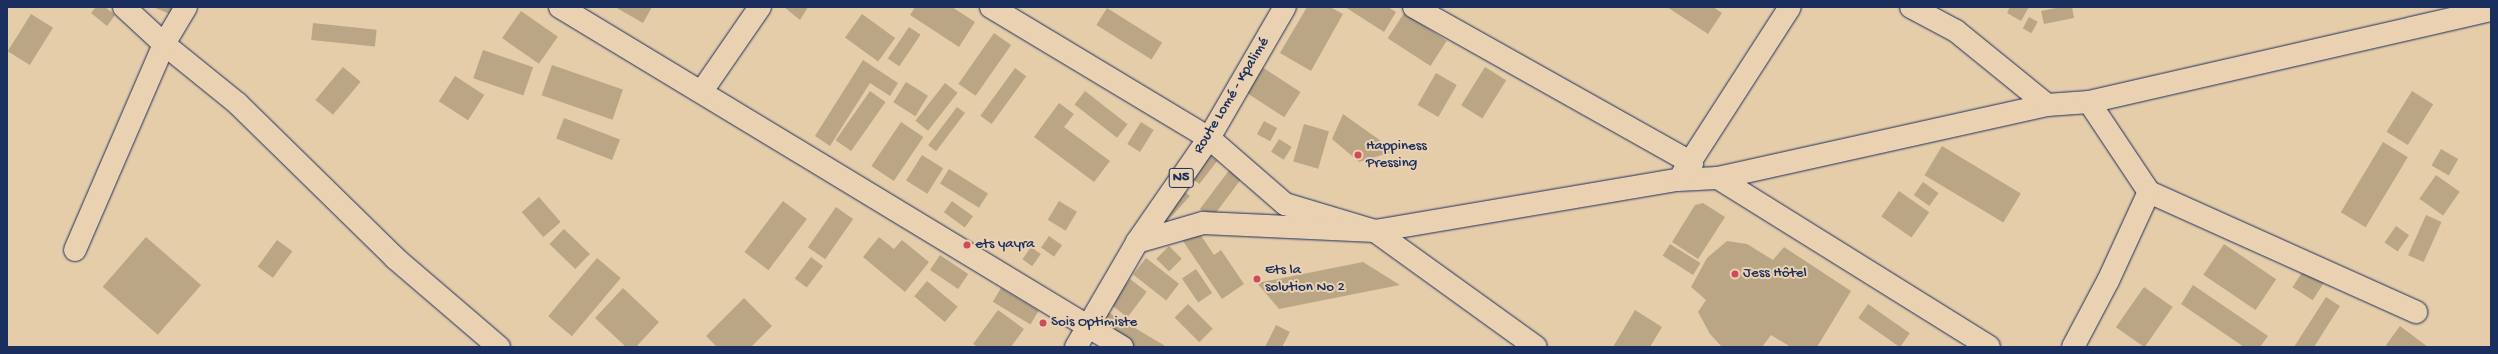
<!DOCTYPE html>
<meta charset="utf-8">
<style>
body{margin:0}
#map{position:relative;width:2498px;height:354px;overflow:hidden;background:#e6cdaa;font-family:"Gochi Hand",sans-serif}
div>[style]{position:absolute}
.building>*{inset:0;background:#baa685;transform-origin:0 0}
.roads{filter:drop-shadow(0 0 1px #1b2f5e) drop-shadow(0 0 1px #1b2f5e)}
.street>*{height:22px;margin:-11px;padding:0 11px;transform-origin:11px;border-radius:11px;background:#e9d1b1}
.primary>*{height:22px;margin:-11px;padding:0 11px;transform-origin:11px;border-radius:11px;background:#e9d1b1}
.dots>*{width:11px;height:11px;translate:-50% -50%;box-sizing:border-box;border:2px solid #e9d1b1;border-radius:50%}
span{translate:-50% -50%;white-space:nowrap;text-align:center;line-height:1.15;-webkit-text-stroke:4px #e9d1b1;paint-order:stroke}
.shield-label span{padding:1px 3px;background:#e9d1b1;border:1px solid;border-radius:3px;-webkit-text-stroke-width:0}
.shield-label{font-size:14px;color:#1b2f5e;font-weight:700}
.street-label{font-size:15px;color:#1b2f5e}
.poi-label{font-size:15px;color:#1b2f5e}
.left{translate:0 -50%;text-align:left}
.frame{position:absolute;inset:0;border:8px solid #1b2f5e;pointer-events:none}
</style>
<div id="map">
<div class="building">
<div style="clip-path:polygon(96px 7px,105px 7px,115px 15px,107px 26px,91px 13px)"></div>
<div style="clip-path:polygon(153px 7px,173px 7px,170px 14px)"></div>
<div style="clip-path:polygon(615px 7px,652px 7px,643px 23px)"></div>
<div style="clip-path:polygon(784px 7px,808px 7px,800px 20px)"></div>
<div style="clip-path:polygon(915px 7px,952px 7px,975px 22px,959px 47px,910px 15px)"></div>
<div style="clip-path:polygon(1307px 7px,1330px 7px,1343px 14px,1311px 71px,1280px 53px)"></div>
<div style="clip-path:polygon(1345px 7px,1388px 7px,1396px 12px,1384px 32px)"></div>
<div style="clip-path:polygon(1667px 7px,1713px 7px,1722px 13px,1708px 34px)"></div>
<div style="clip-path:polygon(2010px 7px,2029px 7px,2021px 21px,2007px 13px)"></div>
<div style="clip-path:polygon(2061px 7px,2072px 7px,2074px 18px,2044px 24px,2041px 11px)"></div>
<div style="left:1107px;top:8px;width:65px;height:20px;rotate:32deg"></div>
<div style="left:521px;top:11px;width:45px;height:33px;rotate:35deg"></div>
<div style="left:1404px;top:13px;width:51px;height:30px;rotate:33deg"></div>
<div style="left:31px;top:14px;width:26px;height:44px;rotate:32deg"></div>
<div style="left:862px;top:14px;width:41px;height:29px;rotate:36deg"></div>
<div style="left:2029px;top:17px;width:10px;height:13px;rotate:29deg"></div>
<div style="left:313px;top:23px;width:64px;height:17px;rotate:6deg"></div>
<div style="left:909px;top:27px;width:14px;height:38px;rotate:34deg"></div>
<div style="left:994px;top:33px;width:21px;height:62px;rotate:35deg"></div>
<div style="left:483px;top:50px;width:53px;height:30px;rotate:19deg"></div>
<div style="clip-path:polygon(863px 60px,898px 83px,890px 96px,870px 83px,830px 146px,815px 136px)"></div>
<div style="left:552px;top:65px;width:75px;height:32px;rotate:19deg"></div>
<div style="left:343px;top:67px;width:23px;height:43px;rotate:40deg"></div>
<div style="left:1262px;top:67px;width:46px;height:30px;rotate:33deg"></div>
<div style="left:1485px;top:67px;width:25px;height:45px;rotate:32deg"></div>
<div style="left:1015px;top:68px;width:14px;height:59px;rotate:36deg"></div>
<div style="left:1436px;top:73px;width:24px;height:37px;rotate:30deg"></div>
<div style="left:455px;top:76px;width:35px;height:30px;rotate:33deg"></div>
<div style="left:906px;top:82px;width:26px;height:24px;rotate:32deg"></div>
<div style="left:945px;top:83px;width:16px;height:48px;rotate:38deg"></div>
<div style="left:870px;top:91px;width:19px;height:60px;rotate:35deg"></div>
<div style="left:1085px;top:91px;width:54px;height:17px;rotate:38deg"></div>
<div style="left:2412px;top:91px;width:25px;height:48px;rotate:32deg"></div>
<div style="clip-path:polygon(1059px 103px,1074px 114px,1064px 127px,1110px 161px,1094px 182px,1034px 137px)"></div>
<div style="left:957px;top:107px;width:10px;height:48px;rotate:37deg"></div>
<div style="clip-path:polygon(1343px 114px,1395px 151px,1359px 162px,1332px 139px)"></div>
<div style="left:564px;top:118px;width:60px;height:22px;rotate:21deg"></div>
<div style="left:1264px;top:121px;width:15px;height:15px;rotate:28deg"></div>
<div style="left:901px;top:122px;width:27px;height:53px;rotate:34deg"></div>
<div style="left:1141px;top:122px;width:15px;height:26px;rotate:32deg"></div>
<div style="left:1304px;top:124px;width:26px;height:39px;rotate:16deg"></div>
<div style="left:1279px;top:139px;width:15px;height:15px;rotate:32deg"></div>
<div style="left:2383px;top:142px;width:29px;height:82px;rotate:31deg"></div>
<div style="left:1942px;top:146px;width:92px;height:34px;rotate:31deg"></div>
<div style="left:2441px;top:149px;width:20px;height:19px;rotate:30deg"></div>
<div style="left:1203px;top:150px;width:18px;height:29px;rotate:38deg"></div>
<div style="left:922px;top:155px;width:25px;height:30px;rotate:32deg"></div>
<div style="left:949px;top:169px;width:46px;height:17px;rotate:32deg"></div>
<div style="left:1230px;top:169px;width:15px;height:50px;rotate:37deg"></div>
<div style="left:2436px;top:175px;width:29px;height:29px;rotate:35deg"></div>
<div style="left:1923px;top:182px;width:19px;height:16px;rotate:35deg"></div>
<div style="left:1181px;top:188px;width:12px;height:36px;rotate:42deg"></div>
<div style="left:1899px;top:191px;width:37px;height:31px;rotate:35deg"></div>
<div style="left:539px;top:197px;width:33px;height:23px;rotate:49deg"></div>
<div style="left:783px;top:201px;width:30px;height:64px;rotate:37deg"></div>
<div style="left:952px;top:201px;width:26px;height:14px;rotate:36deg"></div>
<div style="left:1059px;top:201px;width:21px;height:22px;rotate:31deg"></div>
<div style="clip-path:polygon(1703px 203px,1725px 217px,1698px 259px,1672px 242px,1695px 205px)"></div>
<div style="left:836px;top:207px;width:21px;height:49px;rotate:35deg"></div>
<div style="left:2426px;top:215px;width:17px;height:44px;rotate:24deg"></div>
<div style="left:2396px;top:226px;width:16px;height:20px;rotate:35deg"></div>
<div style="left:564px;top:229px;width:36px;height:21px;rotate:44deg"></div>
<div style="clip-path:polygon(1198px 231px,1214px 255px,1221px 250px,1244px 284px,1222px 299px,1183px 241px)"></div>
<div style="left:1049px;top:236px;width:16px;height:14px;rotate:35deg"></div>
<div style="left:146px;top:237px;width:73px;height:66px;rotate:41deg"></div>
<div style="clip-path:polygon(879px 237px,894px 249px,902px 240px,929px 262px,905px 292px,863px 257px)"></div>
<div style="left:277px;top:240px;width:19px;height:33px;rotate:36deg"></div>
<div style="clip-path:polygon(1727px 241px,1747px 244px,1773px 260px,1784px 247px,1851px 291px,1817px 347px,1791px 347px,1771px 335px,1762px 347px,1722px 347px,1710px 334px,1698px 312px,1706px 300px,1691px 287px,1707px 258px)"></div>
<div style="left:1670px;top:244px;width:36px;height:14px;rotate:32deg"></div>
<div style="left:2224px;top:244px;width:63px;height:37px;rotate:34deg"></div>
<div style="left:1169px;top:246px;width:18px;height:18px;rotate:45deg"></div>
<div style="left:1031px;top:247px;width:12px;height:15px;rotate:35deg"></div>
<div style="left:940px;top:255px;width:34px;height:18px;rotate:34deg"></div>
<div style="left:811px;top:257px;width:15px;height:27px;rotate:37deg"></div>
<div style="left:597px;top:258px;width:31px;height:76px;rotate:40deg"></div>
<div style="left:1146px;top:258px;width:42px;height:21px;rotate:38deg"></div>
<div style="clip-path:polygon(1363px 262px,1400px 285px,1279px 309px,1257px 283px)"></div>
<div style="left:2305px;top:268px;width:24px;height:23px;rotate:33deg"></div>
<div style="left:1196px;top:269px;width:29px;height:17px;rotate:56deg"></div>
<div style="left:1130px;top:279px;width:21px;height:32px;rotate:37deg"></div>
<div style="left:927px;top:281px;width:40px;height:20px;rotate:40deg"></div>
<div style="clip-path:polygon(2193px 285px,2268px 336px,2260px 347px,2244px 347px,2181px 304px)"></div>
<div style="left:2144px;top:287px;width:35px;height:49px;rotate:35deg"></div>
<div style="clip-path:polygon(623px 288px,659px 322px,636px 347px,626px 347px,595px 318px)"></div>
<div style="left:1001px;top:288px;width:44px;height:16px;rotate:31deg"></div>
<div style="clip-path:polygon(2326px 297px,2340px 306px,2314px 347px,2294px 347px)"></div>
<div style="clip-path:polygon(744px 298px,772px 326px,751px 347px,717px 347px,706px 336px)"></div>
<div style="left:1188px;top:304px;width:35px;height:19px;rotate:45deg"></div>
<div style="left:1868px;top:304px;width:51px;height:17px;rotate:35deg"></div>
<div style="clip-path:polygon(998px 310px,1024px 329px,1011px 347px,978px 347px,973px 344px)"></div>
<div style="clip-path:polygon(1635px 310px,1662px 327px,1650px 347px,1613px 347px)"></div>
<div style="clip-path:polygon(1106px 311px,1167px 347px,1136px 347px,1098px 325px)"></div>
<div style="clip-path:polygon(1276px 325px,1290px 332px,1282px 347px,1265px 347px)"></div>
<div style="clip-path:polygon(2400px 326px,2428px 347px,2388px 347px,2386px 345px)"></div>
</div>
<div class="roads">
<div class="street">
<div style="left:124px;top:7px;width:54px;rotate:42.8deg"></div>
<div style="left:164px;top:44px;width:95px;rotate:39deg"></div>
<div style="left:238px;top:104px;width:220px;rotate:44.4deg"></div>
<div style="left:395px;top:258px;width:137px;rotate:40.6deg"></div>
<div style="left:560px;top:7px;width:657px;rotate:31.17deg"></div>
<div style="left:991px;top:7px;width:254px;rotate:31deg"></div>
<div style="left:1209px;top:138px;width:101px;rotate:41deg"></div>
<div style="left:1285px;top:204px;width:94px;rotate:16.7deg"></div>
<div style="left:1375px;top:231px;width:306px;rotate:-9.6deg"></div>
<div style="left:1677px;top:180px;width:41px;rotate:-2.8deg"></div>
<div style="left:1718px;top:178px;width:337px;rotate:-12.5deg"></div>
<div style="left:2047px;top:105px;width:42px;rotate:-4.1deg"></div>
<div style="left:2089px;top:102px;width:108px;rotate:56.3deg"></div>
<div style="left:2149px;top:192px;width:293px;rotate:24.2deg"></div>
<div style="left:1414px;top:7px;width:319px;rotate:29.3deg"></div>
<div style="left:1911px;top:7px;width:51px;rotate:28.1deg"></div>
<div style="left:1956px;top:31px;width:117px;rotate:39.1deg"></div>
<div style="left:702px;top:91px;width:102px;rotate:-55.4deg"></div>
<div style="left:2089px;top:102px;width:412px;rotate:-12.9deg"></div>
<div style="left:1683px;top:173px;width:197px;rotate:-57.2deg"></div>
<div style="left:1718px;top:178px;width:319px;rotate:31.9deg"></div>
<div style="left:1137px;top:242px;width:69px;rotate:-16.1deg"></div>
<div style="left:1203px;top:223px;width:172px;rotate:2.7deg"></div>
<div style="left:1375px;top:231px;width:198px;rotate:35.8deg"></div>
<div style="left:75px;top:250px;width:224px;rotate:-66.6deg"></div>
<div style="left:164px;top:44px;width:43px;rotate:-59.3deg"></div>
<div style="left:2073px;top:347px;width:75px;rotate:-62.1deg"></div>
<div style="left:2108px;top:281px;width:98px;rotate:-65.3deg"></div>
</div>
<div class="primary">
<div style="left:1076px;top:347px;width:121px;rotate:-59.8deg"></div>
<div style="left:1137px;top:242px;width:126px;rotate:-55.3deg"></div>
<div style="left:1209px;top:138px;width:151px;rotate:-59.9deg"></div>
</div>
</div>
<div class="dots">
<div style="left:1358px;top:155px;background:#d1495b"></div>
<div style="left:967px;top:245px;background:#d1495b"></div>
<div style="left:1735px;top:274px;background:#d1495b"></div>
<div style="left:1257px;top:279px;background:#d1495b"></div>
<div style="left:1043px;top:323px;background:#d1495b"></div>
</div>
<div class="shield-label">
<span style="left:1181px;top:178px">N5</span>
</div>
<div class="street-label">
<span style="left:1232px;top:96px;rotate:-59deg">Route Lomé - Kpalimé</span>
</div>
<div class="poi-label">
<span class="left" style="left:1366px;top:155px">Happiness<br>Pressing</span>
<span class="left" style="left:975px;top:245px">ets yayra</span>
<span class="left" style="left:1265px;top:279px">Ets la<br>solution No 2</span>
<span class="left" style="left:1743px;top:274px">Jess Hôtel</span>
<span class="left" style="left:1051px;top:323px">Sois Optimiste</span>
</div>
<div class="frame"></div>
</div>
